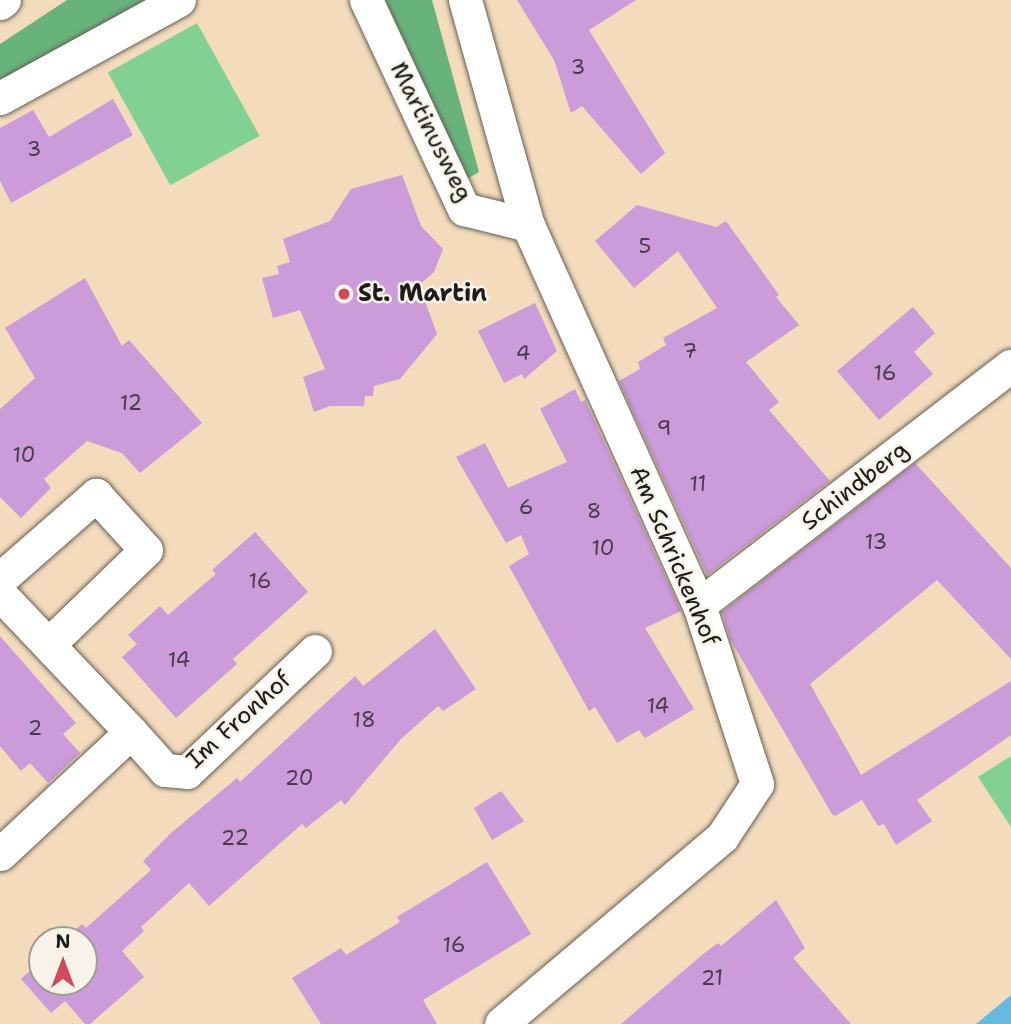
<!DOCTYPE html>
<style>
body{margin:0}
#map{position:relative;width:1011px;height:1024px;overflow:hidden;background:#f3dbbc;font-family:"Shantell Sans",sans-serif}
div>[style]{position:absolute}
.green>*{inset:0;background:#80d192;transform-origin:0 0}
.forest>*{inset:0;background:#68b37c}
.water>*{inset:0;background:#66b9e1}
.building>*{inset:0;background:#cb9bda}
.roads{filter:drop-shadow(0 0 2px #675f54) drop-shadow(0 0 2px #675f54)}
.minor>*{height:33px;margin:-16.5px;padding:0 16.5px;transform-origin:16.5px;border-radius:16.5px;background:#fff}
.dots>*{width:19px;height:19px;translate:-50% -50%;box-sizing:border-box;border:4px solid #f7f3e8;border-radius:50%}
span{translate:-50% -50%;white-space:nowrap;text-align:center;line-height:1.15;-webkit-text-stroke:5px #f7f3e8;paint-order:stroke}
.number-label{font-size:21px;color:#483c4c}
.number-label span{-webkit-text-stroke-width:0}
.street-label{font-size:24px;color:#1c1c1c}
.poi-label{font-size:24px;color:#1c1c1c;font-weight:700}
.left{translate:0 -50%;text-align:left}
.north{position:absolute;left:28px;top:926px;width:70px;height:70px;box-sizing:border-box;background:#f7f3e8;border:2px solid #9f9d96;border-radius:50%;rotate:0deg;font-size:19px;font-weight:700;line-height:28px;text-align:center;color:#1c1c1c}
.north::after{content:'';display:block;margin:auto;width:24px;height:32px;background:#d1495b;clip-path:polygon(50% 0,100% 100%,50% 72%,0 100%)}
</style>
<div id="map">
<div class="green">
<div style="left:197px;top:23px;width:129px;height:102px;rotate:61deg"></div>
<div style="clip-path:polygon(1011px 756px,1011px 827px,978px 777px)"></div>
</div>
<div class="forest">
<div style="clip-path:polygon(67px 0,156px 0,0 86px,0 44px)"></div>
<div style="clip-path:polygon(378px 0,432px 0,479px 172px,467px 179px)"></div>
</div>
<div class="water">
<div style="clip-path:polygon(1011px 995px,1011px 1024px,976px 1024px)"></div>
</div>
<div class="building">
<div style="clip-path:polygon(517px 0,636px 0,589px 30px,665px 153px,641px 174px,582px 106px,571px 113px,554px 60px)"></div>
<div style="clip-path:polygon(113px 99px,133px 135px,11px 203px,0 181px,0 128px,33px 110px,49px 137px)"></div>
<div style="clip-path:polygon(402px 175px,421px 226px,443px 249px,434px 272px,419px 285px,437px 334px,400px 379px,374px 386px,373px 396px,365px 396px,364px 406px,330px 406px,314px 412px,303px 377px,325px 369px,300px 310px,273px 318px,262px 278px,279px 274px,277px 266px,290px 262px,283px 239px,330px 221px,351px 189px)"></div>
<div style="clip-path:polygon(637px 205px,716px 227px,726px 221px,779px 295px,776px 297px,799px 325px,746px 362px,779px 402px,769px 410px,830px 481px,707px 575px,619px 381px,640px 369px,638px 362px,666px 345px,663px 338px,717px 308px,678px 251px,634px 288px,595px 241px)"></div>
<div style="clip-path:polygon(85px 278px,122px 346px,129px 340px,202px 423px,140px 473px,122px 453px,87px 441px,44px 479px,51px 488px,21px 518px,0 497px,0 409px,35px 378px,5px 328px)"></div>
<div style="clip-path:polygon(535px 303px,557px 351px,524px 379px,522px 374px,504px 383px,478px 331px)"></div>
<div style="clip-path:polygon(913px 307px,935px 333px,914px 352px,933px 374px,879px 420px,837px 371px)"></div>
<div style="clip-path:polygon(575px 389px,581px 402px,585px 400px,681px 611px,645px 628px,694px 709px,645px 738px,639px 730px,617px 743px,595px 707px,589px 711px,509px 566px,529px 554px,521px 535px,506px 543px,456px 457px,485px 443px,508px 488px,567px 462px,540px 409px)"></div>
<div style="clip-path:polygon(915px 463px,1011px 568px,1011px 659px,937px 580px,810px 684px,861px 775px,1011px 681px,1011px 735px,917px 800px,932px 821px,896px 845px,884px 824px,878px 826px,862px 800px,835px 816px,832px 814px,731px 641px,722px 612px)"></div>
<div style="clip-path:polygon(255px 532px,308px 592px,233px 659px,237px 664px,176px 718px,122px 657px,137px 644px,128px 635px,160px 606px,168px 615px,216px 574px,212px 570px)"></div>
<div style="clip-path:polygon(435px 629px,476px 689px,443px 711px,438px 706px,401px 739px,345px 805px,341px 800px,306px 828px,302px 824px,209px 906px,189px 883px,141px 927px,144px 931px,122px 951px,144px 977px,90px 1024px,85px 1024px,65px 1001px,51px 1013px,21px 979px,42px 960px,42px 982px,84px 982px,84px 940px,65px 940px,82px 924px,86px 928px,151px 870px,143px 861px,171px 833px,237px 778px,240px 782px,355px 676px,363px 686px)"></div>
<div style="clip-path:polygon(0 636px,76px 723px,63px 734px,80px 753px,48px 783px,30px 763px,21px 771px,0 746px)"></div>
<div style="clip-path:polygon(501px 791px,524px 821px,492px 840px,474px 808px)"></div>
<div style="clip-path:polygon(487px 862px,531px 934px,423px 1000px,437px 1024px,321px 1024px,292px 978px,341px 948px,346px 955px,400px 922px,397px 917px)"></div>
<div style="clip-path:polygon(776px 900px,805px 948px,793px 958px,851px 1024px,621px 1024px,702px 955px,718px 943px,721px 946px)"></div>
</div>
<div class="roads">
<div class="minor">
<div style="left:366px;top:0;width:231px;rotate:64.9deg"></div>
<div style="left:464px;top:209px;width:66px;rotate:14deg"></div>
<div style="left:465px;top:0;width:234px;rotate:74.4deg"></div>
<div style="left:528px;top:225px;width:417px;rotate:65.8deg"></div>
<div style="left:699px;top:605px;width:188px;rotate:72deg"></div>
<div style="left:757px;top:784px;width:64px;rotate:123.4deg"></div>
<div style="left:722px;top:837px;width:289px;rotate:139.8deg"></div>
<div style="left:0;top:3px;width:5px;rotate:-37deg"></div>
<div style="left:0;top:98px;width:204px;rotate:-28.7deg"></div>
<div style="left:0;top:579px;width:128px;rotate:-41.2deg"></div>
<div style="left:96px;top:495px;width:74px;rotate:47.7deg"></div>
<div style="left:146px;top:550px;width:135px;rotate:135.9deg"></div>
<div style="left:0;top:594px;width:190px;rotate:46.5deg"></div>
<div style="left:131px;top:732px;width:179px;rotate:137deg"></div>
<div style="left:699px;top:605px;width:393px;rotate:-37.5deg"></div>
<div style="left:131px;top:732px;width:51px;rotate:48.2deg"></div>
<div style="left:165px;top:770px;width:22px;rotate:5deg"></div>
<div style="left:187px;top:772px;width:176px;rotate:-43.4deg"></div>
</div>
</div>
<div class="dots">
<div style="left:344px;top:294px;background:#d1495b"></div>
</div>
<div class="number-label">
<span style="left:578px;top:67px">3</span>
<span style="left:34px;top:149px">3</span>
<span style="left:645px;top:246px">5</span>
<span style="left:690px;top:351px">7</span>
<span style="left:523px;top:353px">4</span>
<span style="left:885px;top:373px">16</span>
<span style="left:131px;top:403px">12</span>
<span style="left:664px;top:428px">9</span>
<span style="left:24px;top:455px">10</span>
<span style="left:698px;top:484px">11</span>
<span style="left:526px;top:507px">6</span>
<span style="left:594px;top:511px">8</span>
<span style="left:876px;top:542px">13</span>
<span style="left:603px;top:548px">10</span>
<span style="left:260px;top:581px">16</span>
<span style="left:179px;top:660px">14</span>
<span style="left:658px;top:706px">14</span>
<span style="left:364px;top:720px">18</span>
<span style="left:35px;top:728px">2</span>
<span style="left:299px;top:778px">20</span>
<span style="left:235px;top:838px">22</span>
<span style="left:454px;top:945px">16</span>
<span style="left:712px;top:978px">21</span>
</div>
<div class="street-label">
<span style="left:431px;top:132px;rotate:63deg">Martinusweg</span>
<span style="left:855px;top:486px;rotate:-38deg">Schindberg</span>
<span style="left:674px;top:556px;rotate:67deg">Am Schrickenhof</span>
<span style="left:239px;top:720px;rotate:-42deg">Im Fronhof</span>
</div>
<div class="poi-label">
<span class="left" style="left:358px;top:294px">St. Martin</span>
</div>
<div class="north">N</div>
</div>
